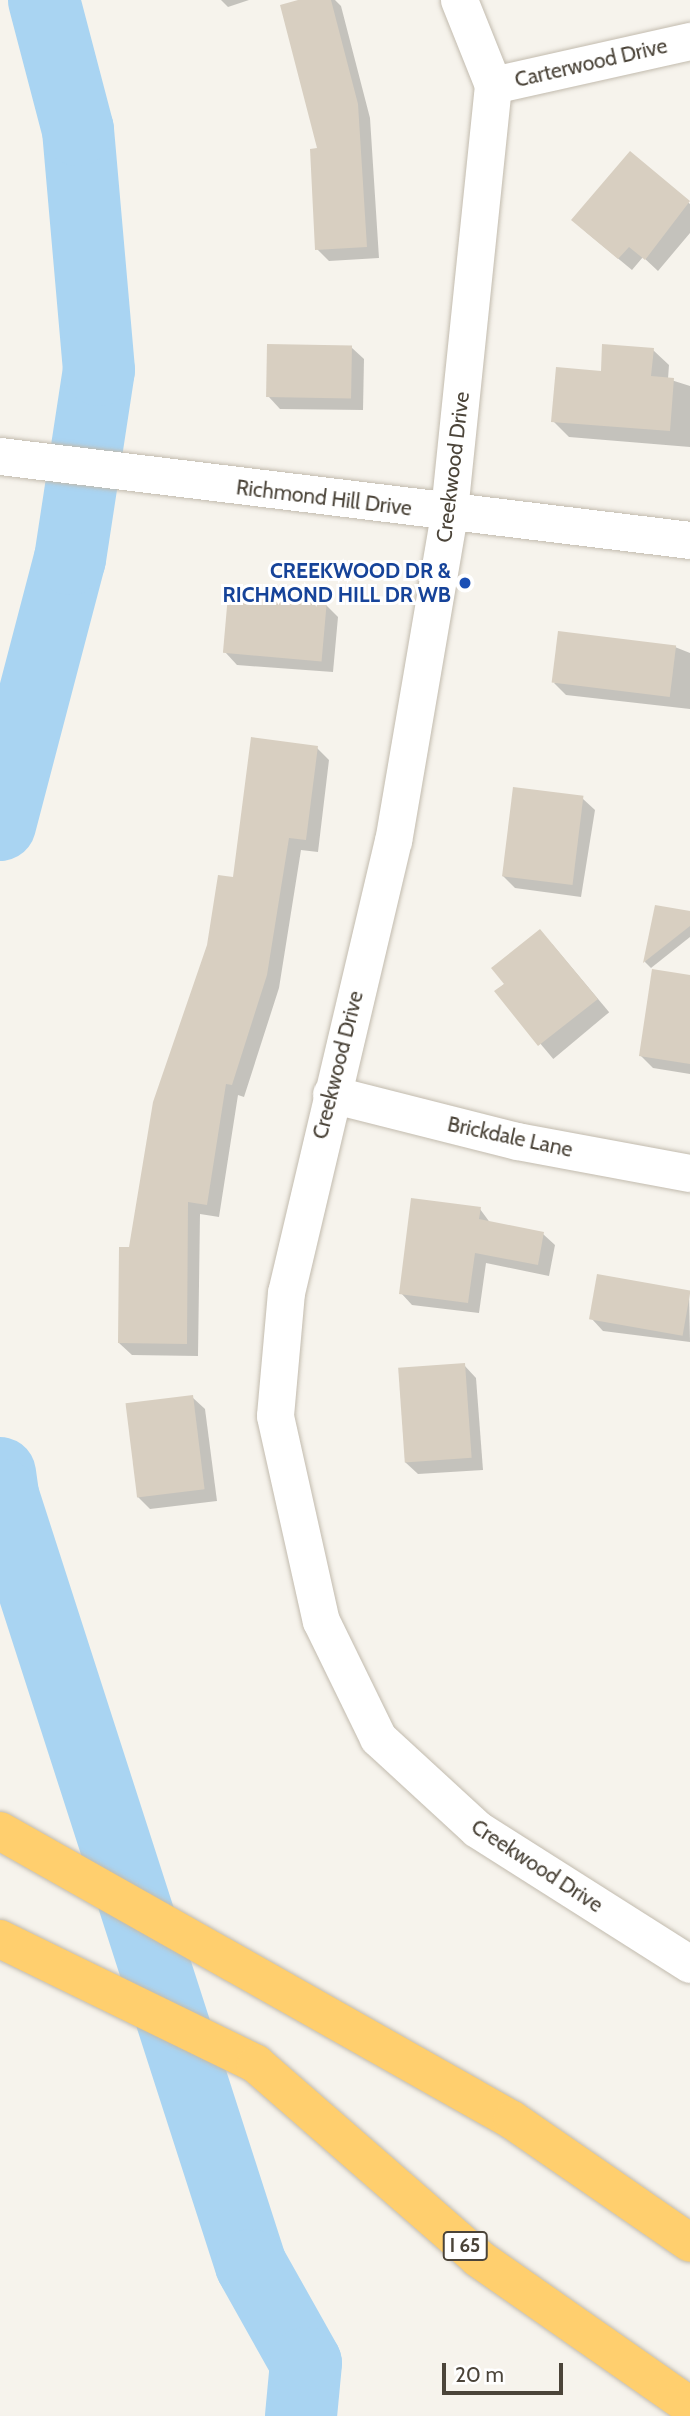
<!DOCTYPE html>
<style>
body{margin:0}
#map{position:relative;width:690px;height:2416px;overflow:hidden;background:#f6f3ec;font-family:Cabin,sans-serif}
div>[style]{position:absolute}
.shadow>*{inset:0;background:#0003;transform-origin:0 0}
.river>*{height:72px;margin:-36px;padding:0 36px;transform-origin:36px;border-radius:36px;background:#a9d4f2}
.building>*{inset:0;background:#d8cfc1;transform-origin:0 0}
.roads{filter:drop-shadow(0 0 2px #c2bbae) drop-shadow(0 0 2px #c2bbae)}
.street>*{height:37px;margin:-18.5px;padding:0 18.5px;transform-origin:18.5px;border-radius:18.5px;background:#fff}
.highway>*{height:38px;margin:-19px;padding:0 19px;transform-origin:19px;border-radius:19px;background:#ffcf6e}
.dots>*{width:19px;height:19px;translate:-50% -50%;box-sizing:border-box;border:4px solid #fff;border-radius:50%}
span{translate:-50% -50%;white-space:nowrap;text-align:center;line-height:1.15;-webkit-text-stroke:6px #fff;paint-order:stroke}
.shield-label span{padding:2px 5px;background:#fff;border:2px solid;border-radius:5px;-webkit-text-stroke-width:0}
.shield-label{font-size:19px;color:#4b4439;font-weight:700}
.street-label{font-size:21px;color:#4b4439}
.transit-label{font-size:21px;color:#164399;font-weight:700}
.right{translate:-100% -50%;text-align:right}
.scale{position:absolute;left:442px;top:2363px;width:121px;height:32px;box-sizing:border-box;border:4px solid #4b4439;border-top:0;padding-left:9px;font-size:21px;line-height:24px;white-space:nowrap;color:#4b4439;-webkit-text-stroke:5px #fff;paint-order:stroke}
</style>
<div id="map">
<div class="shadow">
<div style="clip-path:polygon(221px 0,249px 0,228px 7px)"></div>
<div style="clip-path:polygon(305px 0,335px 0,341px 6px,370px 118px,379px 258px,329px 261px,317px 249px,320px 150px)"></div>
<div style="clip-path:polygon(630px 153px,690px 204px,690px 233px,658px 271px,643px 257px,632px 270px,586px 232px)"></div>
<div style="clip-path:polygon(351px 347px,364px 359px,363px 410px,280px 409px,268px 396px)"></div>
<div style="clip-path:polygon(653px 350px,669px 365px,668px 379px,690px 386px,690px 447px,569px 437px,553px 421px,602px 372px)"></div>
<div style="clip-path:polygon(326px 605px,338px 617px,333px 672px,237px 665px,225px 652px)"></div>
<div style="clip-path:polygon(675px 647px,690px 653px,690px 709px,566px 695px,554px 683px)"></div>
<div style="clip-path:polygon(317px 748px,329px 760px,318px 852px,301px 850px,279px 988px,244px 1097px,238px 1095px,219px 1217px,200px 1214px,198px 1356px,132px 1355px,119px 1343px,131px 1249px,235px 879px)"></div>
<div style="clip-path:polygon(582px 798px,595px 810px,581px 897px,515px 888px,503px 876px)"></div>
<div style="clip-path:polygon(656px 907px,690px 913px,690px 937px,651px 968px,645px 962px)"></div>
<div style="left:552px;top:944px;width:89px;height:73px;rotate:50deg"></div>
<div style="clip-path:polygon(690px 977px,690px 1074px,653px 1068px,640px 1055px)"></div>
<div style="clip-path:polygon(480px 1209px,491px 1224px,543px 1234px,555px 1245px,549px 1276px,486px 1263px,479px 1313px,412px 1305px,401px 1293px)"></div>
<div style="clip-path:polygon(689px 1293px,690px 1342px,603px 1331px,591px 1318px)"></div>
<div style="clip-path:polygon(464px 1365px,476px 1378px,483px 1470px,418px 1474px,405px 1462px)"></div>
<div style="clip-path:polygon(192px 1397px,205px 1409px,217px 1501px,150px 1509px,138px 1497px)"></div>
</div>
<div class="river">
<div style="left:0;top:825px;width:275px;rotate:-75.3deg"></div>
<div style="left:70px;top:559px;width:191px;rotate:-81.3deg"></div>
<div style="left:99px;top:370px;width:241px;rotate:-95deg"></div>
<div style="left:78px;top:130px;width:134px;rotate:-104.7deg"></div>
<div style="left:0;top:1473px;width:22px;rotate:82deg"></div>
<div style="left:3px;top:1495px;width:809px;rotate:72.15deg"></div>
<div style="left:251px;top:2265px;width:112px;rotate:60.7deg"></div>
<div style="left:306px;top:2363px;width:53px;rotate:95.4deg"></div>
</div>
<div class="building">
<div style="clip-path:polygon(298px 0,331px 0,358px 104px,367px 247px,315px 250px,310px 149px,317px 148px,280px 5px)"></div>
<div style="clip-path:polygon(630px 151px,690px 201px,645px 260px,629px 247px,618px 259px,571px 220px)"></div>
<div style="left:267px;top:344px;width:85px;height:53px;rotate:1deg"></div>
<div style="clip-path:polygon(602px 344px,654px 348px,651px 376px,674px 378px,670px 431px,551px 422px,556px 367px,601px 371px)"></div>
<div style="left:228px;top:595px;width:99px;height:58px;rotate:5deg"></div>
<div style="left:558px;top:631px;width:119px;height:52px;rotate:7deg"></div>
<div style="clip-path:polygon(251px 737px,318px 746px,306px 840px,289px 838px,267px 975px,232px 1085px,226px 1084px,207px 1205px,188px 1202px,187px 1344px,118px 1343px,119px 1247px,129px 1247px,153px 1102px,207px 945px,218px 875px,233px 877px)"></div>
<div style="left:513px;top:787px;width:71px;height:90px;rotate:7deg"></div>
<div style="clip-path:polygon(655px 905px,690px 911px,690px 926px,643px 963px)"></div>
<div style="clip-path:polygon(540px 929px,598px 999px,538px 1046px,494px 991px,504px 984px,491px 968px)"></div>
<div style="clip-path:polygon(652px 969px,690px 975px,690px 1064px,639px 1056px)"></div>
<div style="clip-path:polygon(411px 1198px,481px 1207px,479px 1219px,544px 1232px,538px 1265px,475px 1253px,468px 1303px,399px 1294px)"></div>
<div style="left:597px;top:1274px;width:95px;height:46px;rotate:10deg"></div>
<div style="left:465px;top:1363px;width:95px;height:67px;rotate:86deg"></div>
<div style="left:193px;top:1395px;width:95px;height:68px;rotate:83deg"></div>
</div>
<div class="roads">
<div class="street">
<div style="left:459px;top:0;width:92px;rotate:68.2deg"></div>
<div style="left:493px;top:85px;width:431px;rotate:95.9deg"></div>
<div style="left:449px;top:514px;width:331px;rotate:99.7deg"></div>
<div style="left:393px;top:840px;width:464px;rotate:103.3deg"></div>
<div style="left:286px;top:1292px;width:124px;rotate:95.1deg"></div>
<div style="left:275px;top:1416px;width:210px;rotate:77.4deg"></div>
<div style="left:321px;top:1621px;width:130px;rotate:64deg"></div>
<div style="left:378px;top:1738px;width:134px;rotate:42.6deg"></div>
<div style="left:477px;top:1829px;width:252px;rotate:32.4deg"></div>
<div style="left:493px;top:85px;width:202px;rotate:-12.6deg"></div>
<div style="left:0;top:456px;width:695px;rotate:6.94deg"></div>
<div style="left:331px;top:1094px;width:192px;rotate:14.2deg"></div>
<div style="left:517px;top:1141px;width:176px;rotate:10.5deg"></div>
</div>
<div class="highway">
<div style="left:0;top:1831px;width:588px;rotate:29.44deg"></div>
<div style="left:512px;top:2120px;width:216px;rotate:34.6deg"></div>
<div style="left:0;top:1939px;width:285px;rotate:26deg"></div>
<div style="left:256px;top:2064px;width:295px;rotate:41.1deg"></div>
<div style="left:478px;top:2258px;width:259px;rotate:34.9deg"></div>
</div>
</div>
<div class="dots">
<div style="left:465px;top:583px;background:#1a4fb4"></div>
</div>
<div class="shield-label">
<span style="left:465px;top:2246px">I 65</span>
</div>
<div class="street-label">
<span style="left:591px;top:63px;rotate:-13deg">Carterwood Drive</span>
<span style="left:453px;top:467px;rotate:-83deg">Creekwood Drive</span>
<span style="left:324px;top:498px;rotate:7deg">Richmond Hill Drive</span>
<span style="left:338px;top:1065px;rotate:-76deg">Creekwood Drive</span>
<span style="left:510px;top:1137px;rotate:12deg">Brickdale Lane</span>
<span style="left:537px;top:1866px;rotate:33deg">Creekwood Drive</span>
</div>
<div class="transit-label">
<span class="right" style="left:451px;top:583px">CREEKWOOD DR &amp;<br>RICHMOND HILL DR WB</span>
</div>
<div class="scale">20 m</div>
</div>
